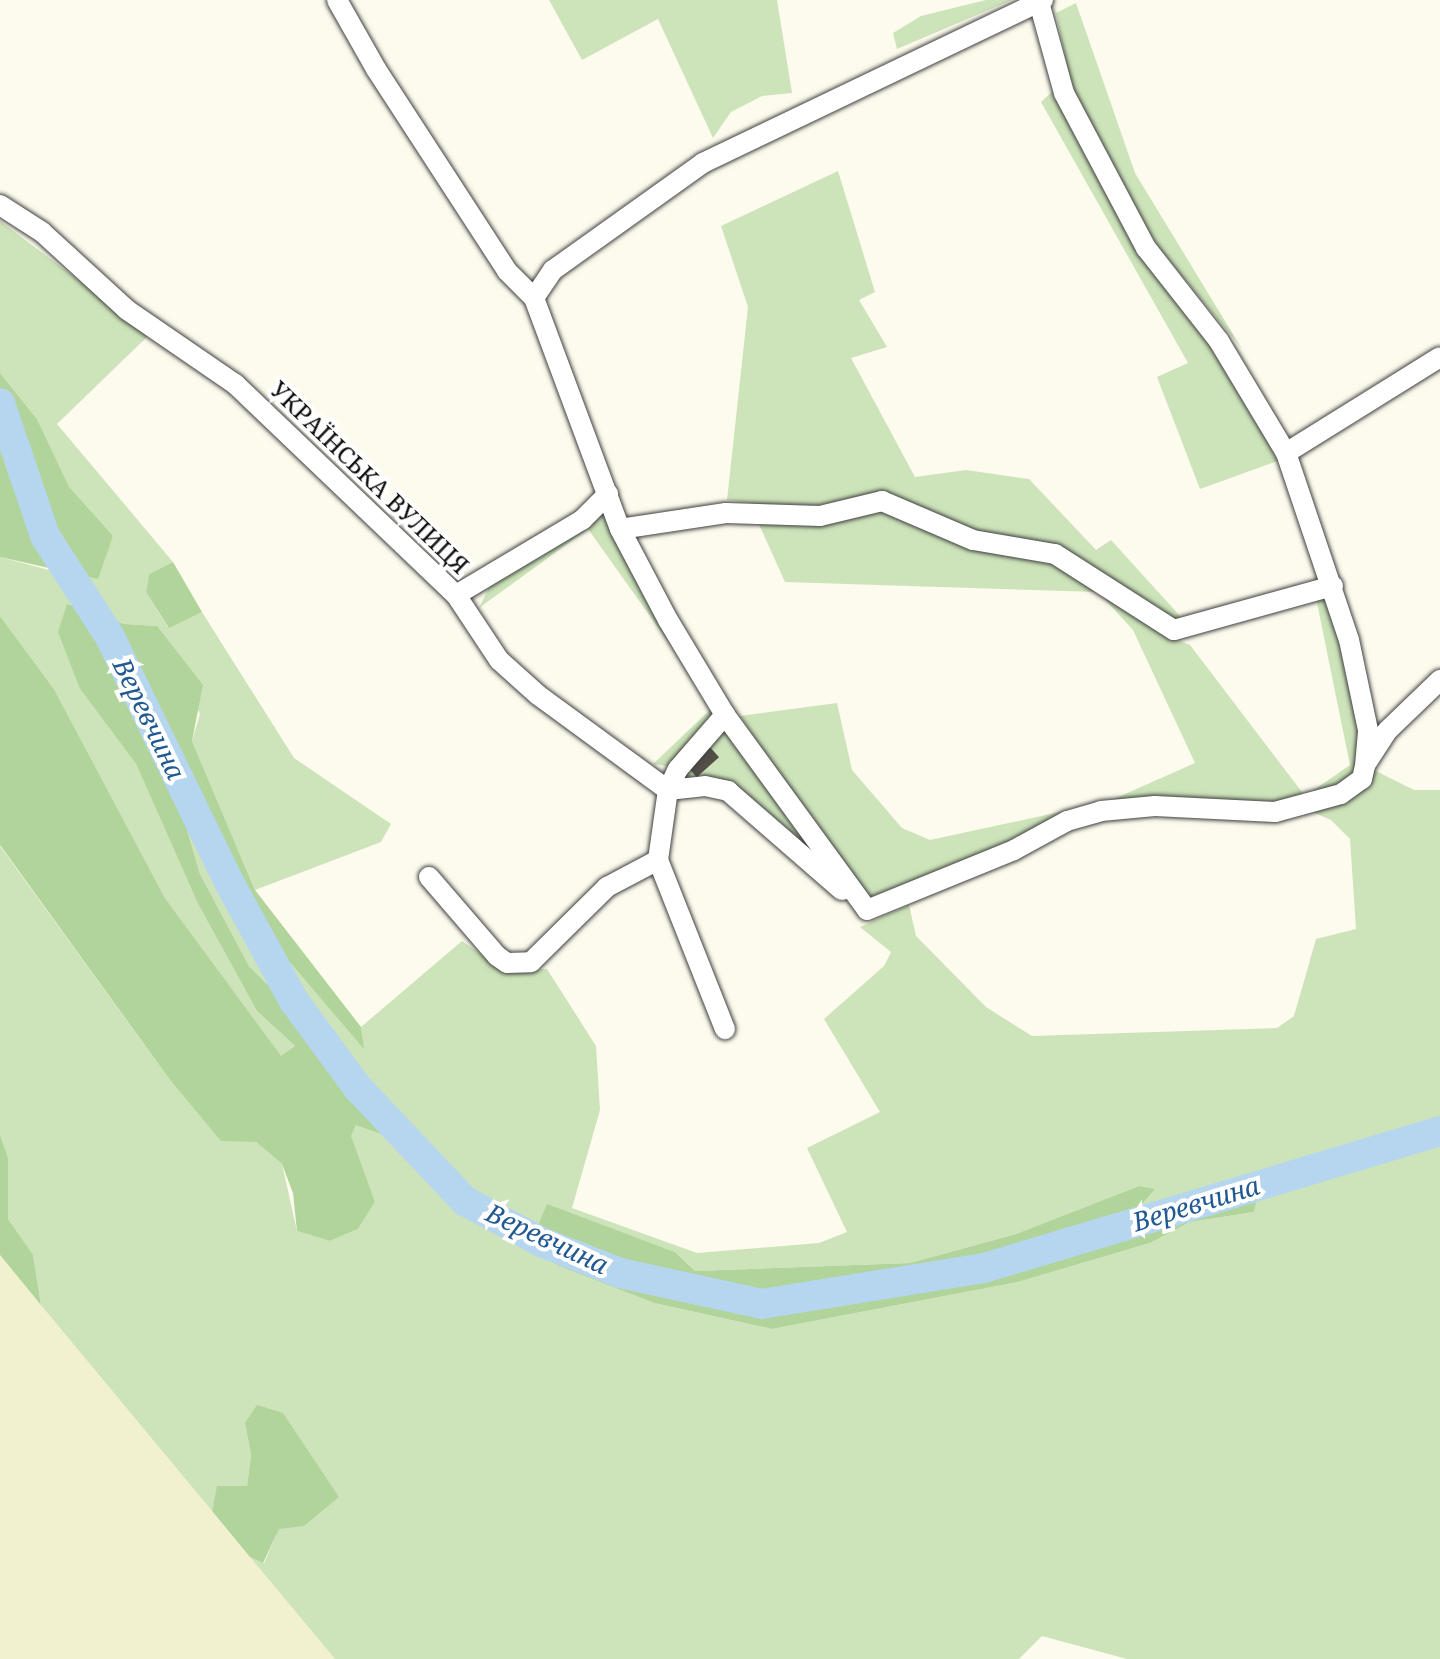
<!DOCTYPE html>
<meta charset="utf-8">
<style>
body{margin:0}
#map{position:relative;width:1440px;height:1659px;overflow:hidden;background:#fdfbed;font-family:"Noto Serif",serif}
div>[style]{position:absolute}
.farmland>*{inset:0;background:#f1f0cf}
.green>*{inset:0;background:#cde4ba}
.forest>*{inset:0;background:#b0d49a}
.river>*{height:30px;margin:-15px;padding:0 15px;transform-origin:15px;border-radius:15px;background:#b6d6f0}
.building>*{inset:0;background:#544e49;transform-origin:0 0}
.roads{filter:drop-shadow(0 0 2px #3f3f3f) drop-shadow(0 0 2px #3f3f3f)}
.street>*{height:20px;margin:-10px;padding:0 10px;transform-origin:10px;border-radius:10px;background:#fff}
span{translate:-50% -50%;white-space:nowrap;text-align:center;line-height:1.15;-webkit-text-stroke:8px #fff;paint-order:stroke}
.street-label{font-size:24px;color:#0c0c0c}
.water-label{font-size:26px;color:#215992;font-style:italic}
</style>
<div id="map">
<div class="farmland">
<div style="clip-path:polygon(0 1255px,212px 1511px,335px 1659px,0 1659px)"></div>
</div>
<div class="green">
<div style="clip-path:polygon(549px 0,777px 0,792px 93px,762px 96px,731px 112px,713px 138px,658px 19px,582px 60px)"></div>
<div style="clip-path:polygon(986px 0,1012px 0,897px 49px,893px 33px,921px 16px)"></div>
<div style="clip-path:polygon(1076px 3px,1135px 173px,1242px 349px,1156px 244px,1073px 93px,1056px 13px)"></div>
<div style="clip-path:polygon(1054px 90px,1239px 388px,1280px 460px,1200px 489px,1157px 377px,1188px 363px,1041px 102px)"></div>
<div style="clip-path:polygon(838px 171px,875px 292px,859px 300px,887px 347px,851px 358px,915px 477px,966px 470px,1029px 479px,1096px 550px,1111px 540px,1181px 617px,1173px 620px,1059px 548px,964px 533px,891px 496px,809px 510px,727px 500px,748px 307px,721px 226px)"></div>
<div style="clip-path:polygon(0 221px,150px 334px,57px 424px,173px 562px,149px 574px,146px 592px,168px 627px,202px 612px,294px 758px,391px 824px,381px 842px,255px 890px,192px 741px,200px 714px,157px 626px,124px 624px,67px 605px,80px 689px,136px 764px,198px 904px,257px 1011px,295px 1046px,281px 1057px,165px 898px,54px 689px,0 616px,0 557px,79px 578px,113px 537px,68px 487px,37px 419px,0 373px)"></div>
<div style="clip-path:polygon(606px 504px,622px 546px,714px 707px,717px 716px,673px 767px,653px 764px,714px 706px,588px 529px,479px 608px,489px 587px,588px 523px)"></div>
<div style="clip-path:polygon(879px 508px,1052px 559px,1158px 632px,1190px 645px,1305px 796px,1350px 765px,1316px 598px,1326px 595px,1335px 605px,1361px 729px,1357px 770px,1350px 780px,1307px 800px,1276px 805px,1107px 802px,1195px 763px,1133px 630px,1098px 592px,785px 582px,757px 520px)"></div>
<div style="clip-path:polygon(837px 703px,852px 770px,902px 828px,930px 840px,1069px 810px,1006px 848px,870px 905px,740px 716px)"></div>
<div style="clip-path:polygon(724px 720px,849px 892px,734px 790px,674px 785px)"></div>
<div style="clip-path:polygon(evenodd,1374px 770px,1414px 790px,1440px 790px,1440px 1659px,1127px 1659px,1042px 1636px,1019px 1659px,335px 1659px,250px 1557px,264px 1563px,279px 1528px,245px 1423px,251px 1455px,247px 1486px,218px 1486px,212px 1511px,41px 1305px,33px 1256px,8px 1219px,8px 1157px,0 1135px,0 846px,170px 1080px,221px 1140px,256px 1142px,282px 1164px,297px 1231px,330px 1241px,358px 1229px,375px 1202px,350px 1137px,356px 1125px,388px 1105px,249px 966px,200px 874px,175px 792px,197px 802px,258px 925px,363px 1047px,361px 1027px,462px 941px,504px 970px,547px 969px,596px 1046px,600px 1110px,572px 1208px,697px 1253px,819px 1243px,847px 1232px,807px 1148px,880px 1112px,824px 1019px,884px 966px,891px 952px,860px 927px,909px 905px,916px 936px,986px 1007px,1032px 1036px,1277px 1028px,1294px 1016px,1316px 939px,1356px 929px,1350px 839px,1331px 820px,1308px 810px,1374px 770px,1139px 1186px,1154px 1190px,1131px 1214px,1257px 1193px,1254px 1212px,1190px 1222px,1150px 1243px,1018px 1282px,772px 1329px,654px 1303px,558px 1265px,539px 1224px,547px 1205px,675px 1252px,695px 1271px,910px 1263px,1016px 1234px,1139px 1186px)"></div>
</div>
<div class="forest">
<div style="clip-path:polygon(0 373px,37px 419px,69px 487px,113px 536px,98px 579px,0 557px)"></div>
<div style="clip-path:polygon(173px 562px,202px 612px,169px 628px,146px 592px,149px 574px)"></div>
<div style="clip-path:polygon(67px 604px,124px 624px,157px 626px,203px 685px,192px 741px,255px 890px,361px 1027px,364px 1049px,258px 925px,197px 802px,176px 793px,200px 874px,249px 966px,388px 1105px,390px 1137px,356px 1125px,351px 1136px,375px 1202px,358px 1229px,330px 1241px,297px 1231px,293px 1193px,282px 1164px,256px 1142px,221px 1141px,170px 1080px,0 845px,0 616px,54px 689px,165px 898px,281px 1056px,295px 1046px,257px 1011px,198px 904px,136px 764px,80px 689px,58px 632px)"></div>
<div style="clip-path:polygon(0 1135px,8px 1157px,8px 1219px,33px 1255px,41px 1305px,0 1255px)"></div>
<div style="clip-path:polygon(1139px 1186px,1155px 1189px,1133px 1214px,1258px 1193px,1254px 1212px,1190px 1222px,1150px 1243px,1018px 1282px,772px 1329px,654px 1303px,557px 1265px,539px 1223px,547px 1204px,675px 1252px,695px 1271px,910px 1263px,1016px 1234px)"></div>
<div style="clip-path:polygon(257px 1405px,283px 1413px,339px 1497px,304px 1526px,279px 1529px,263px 1563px,250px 1557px,212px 1511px,217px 1486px,247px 1486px,251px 1455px,245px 1423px)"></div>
</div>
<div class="river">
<div style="left:0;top:403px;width:140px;rotate:71.3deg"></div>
<div style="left:45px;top:536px;width:120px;rotate:57.2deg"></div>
<div style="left:110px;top:637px;width:272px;rotate:64.1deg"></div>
<div style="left:229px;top:882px;width:136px;rotate:61.4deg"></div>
<div style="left:294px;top:1001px;width:108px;rotate:53.7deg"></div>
<div style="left:358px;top:1088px;width:156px;rotate:46.6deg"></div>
<div style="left:465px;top:1201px;width:86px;rotate:28.3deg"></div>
<div style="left:541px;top:1242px;width:85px;rotate:21.4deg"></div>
<div style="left:620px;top:1273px;width:145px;rotate:12.3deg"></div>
<div style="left:762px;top:1304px;width:225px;rotate:-9.2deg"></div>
<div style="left:984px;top:1268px;width:476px;rotate:-16.7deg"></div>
</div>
<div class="building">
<div style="left:709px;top:746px;width:15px;height:30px;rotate:48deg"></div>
</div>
<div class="roads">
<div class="street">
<div style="left:337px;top:0;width:79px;rotate:60.5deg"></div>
<div style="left:376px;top:69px;width:241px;rotate:57deg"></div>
<div style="left:507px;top:271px;width:38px;rotate:45deg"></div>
<div style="left:534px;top:298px;width:246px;rotate:69.6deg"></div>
<div style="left:620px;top:529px;width:103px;rotate:62.2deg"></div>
<div style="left:668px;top:620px;width:111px;rotate:59deg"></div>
<div style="left:725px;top:715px;width:241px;rotate:53.9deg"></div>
<div style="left:0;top:205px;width:50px;rotate:32.7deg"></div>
<div style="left:42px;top:232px;width:115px;rotate:42.5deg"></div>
<div style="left:127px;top:310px;width:131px;rotate:34.4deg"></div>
<div style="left:235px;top:384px;width:306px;rotate:43.7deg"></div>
<div style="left:456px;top:595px;width:78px;rotate:56.5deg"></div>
<div style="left:499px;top:660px;width:52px;rotate:41.9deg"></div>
<div style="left:538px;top:695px;width:161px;rotate:36.2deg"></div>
<div style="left:534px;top:298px;width:34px;rotate:-56deg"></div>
<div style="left:553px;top:270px;width:184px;rotate:-35.5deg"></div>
<div style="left:703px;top:163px;width:377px;rotate:-25.6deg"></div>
<div style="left:1286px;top:453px;width:181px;rotate:-31.9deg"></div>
<div style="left:620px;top:529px;width:107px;rotate:-8.6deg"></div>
<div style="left:726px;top:513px;width:94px;rotate:1.8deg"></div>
<div style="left:820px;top:516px;width:64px;rotate:-13.6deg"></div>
<div style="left:882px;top:501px;width:99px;rotate:23.2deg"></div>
<div style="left:973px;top:540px;width:83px;rotate:9.7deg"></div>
<div style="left:1055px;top:554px;width:141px;rotate:32.6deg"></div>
<div style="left:1174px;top:630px;width:165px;rotate:-15.5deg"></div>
<div style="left:456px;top:595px;width:147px;rotate:-30.8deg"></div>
<div style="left:582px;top:520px;width:37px;rotate:-45deg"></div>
<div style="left:1367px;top:762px;width:37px;rotate:-57deg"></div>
<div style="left:1387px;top:731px;width:74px;rotate:-43.9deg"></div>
<div style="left:668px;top:790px;width:37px;rotate:-6deg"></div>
<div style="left:705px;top:786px;width:24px;rotate:12deg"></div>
<div style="left:728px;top:791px;width:151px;rotate:41deg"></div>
<div style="left:658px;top:860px;width:182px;rotate:68.4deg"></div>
<div style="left:429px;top:877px;width:104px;rotate:49.3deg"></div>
<div style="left:497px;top:956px;width:12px;rotate:35deg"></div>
<div style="left:507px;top:963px;width:24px;rotate:-2deg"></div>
<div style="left:531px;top:962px;width:107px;rotate:-44.6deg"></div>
<div style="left:607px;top:887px;width:58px;rotate:-27.9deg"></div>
<div style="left:658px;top:860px;width:71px;rotate:-81.9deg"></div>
<div style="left:668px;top:790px;width:23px;rotate:-65deg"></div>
<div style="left:678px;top:769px;width:72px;rotate:-49deg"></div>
<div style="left:867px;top:910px;width:159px;rotate:-22.2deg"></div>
<div style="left:1014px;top:850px;width:60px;rotate:-28.7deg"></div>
<div style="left:1067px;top:821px;width:35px;rotate:-16deg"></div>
<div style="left:1101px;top:811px;width:54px;rotate:-5.3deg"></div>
<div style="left:1155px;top:806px;width:120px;rotate:2.9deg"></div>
<div style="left:1275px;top:812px;width:68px;rotate:-15.3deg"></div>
<div style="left:1341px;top:794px;width:26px;rotate:-36deg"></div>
<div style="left:1362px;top:779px;width:13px;rotate:-77deg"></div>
<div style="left:1365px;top:766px;width:36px;rotate:-85deg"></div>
<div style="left:1368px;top:730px;width:92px;rotate:-101.9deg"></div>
<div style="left:1349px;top:640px;width:197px;rotate:-108.6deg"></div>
<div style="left:1286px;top:453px;width:131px;rotate:-120.9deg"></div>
<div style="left:1219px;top:341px;width:118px;rotate:-128.1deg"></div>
<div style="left:1146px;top:248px;width:175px;rotate:-117.9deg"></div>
<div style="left:1064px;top:93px;width:94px;rotate:-105.4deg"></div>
</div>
</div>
<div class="street-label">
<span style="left:370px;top:477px;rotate:44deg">УКРАЇНСЬКА ВУЛИЦЯ</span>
</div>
<div class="water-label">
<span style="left:149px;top:719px;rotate:64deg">Веревчина</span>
<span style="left:1196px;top:1204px;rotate:-17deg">Веревчина</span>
<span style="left:547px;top:1239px;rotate:25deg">Веревчина</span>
</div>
</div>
